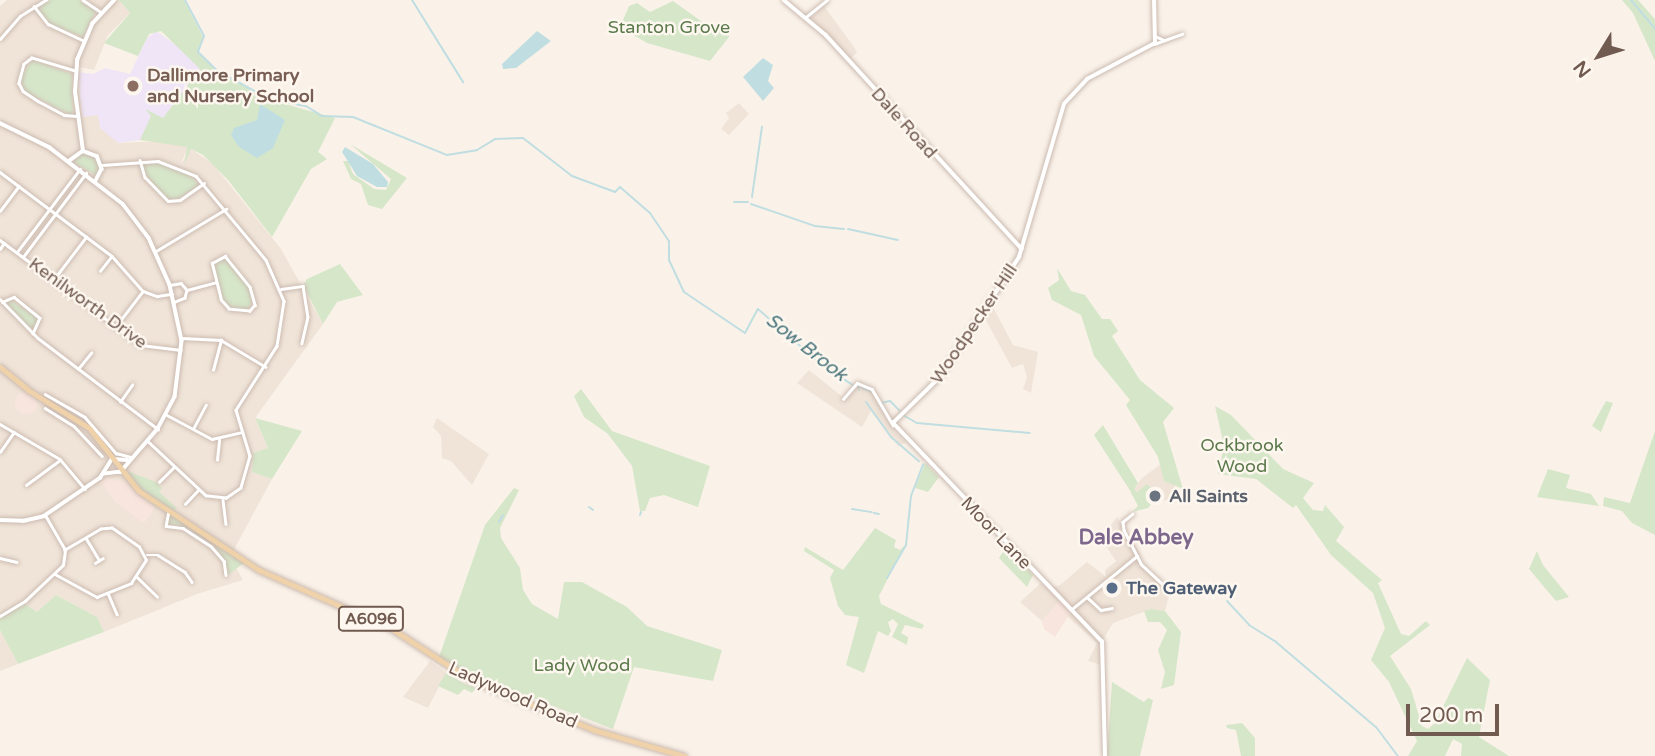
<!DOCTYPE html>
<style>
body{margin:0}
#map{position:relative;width:1655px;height:756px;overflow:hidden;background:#faf2e9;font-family:"Varela Round",sans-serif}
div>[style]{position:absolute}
.residential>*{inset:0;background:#f0e4d8}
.commercial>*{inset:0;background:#f8e5de}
.round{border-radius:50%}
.education>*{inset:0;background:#efe5f6}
.green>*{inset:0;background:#d6e6c9}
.water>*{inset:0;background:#c0dee1}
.stream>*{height:2px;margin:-1px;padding:0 1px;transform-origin:1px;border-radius:1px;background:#c0dee1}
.roads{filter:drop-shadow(0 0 2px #cbbab0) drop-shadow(0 0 2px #cbbab0)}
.minor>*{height:2.5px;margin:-1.25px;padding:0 1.25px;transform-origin:1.25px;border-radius:1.25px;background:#fff}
.tertiary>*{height:3.5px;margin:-1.75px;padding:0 1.75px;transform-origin:1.75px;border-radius:1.75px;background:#fff}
.primary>*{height:5px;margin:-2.5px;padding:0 2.5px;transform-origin:2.5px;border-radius:2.5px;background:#f0d2aa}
.dots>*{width:19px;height:19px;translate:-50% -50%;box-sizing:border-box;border:4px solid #fdf7ef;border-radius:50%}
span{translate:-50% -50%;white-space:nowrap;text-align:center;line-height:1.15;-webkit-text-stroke:5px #fdf7ef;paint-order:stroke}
.shield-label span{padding:2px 5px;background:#fdf7ef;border:2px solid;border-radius:5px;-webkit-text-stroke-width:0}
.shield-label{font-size:16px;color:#715a50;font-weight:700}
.park-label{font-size:18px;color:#5c7a4c}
.education-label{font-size:18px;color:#785e54;font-weight:700}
.left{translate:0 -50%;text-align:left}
.street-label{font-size:18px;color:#715a50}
.worship-label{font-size:18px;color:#5b616d;font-weight:700}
.service-label{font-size:18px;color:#4e5e75;font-weight:700}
.water-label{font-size:19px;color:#49757b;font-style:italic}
.quarter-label{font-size:21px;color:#7e678c;font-weight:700}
.north{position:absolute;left:1564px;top:21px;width:70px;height:70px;-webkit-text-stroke:5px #fdf7ef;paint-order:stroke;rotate:232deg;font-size:19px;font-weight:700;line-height:28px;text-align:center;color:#715a50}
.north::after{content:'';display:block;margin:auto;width:24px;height:32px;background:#715a50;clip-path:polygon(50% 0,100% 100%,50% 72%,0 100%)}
.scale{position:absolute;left:1406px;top:704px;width:93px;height:32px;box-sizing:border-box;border:4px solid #715a50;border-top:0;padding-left:9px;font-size:21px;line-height:24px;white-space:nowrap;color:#715a50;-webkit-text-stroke:5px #fdf7ef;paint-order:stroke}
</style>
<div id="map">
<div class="residential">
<div style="clip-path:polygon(7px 0,119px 0,130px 13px,108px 35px,94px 70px,79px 67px,82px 117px,98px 115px,118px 143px,165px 141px,188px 147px,181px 164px,191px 149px,213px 164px,281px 249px,323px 324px,255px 418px,268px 449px,253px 453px,252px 472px,272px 479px,230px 557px,243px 580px,197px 594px,104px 632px,97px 617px,56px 595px,37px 612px,25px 604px,0 618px,0 6px)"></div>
<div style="clip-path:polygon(824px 6px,854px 47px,857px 53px,849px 59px,811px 18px)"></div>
<div style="clip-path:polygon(739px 103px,749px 114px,729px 135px,721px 129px,729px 118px,726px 113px)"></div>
<div style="clip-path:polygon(991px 303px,1013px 345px,1038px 352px,1031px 393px,1023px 389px,1027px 377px,1023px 364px,1012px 368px,983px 315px)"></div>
<div style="clip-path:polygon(809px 370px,844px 398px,856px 383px,873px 391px,890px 425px,906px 443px,898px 446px,871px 411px,862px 427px,797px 383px)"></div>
<div style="clip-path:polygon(437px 418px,489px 454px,472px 485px,451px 461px,442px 458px,441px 436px,433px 427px)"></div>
<div style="clip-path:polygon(1161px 464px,1164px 481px,1175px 482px,1181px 494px,1160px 503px,1147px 484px,1132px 496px,1131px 492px,1142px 478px)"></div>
<div style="clip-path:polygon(1117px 517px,1138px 550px,1142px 564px,1170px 592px,1165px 611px,1152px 609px,1113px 623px,1102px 641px,1105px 666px,1088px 661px,1097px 643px,1067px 616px,1071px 611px,1060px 601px,1042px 621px,1020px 602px,1041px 583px,1048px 589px,1060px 585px,1087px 562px,1106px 577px,1105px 570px,1116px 561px,1101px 539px)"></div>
<div style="clip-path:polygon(0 630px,18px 664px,0 671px)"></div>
<div style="clip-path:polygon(430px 661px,446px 673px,428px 708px,403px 697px)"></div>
</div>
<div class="commercial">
<div class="round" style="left:15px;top:392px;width:22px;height:22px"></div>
<div style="clip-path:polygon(106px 478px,123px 481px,155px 508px,144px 523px,115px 502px,101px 482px)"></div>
<div style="clip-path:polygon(1060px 600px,1071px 612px,1055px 637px,1044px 629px,1042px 621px)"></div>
</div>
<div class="education">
<div style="clip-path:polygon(156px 31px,185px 51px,201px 69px,147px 139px,118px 143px,100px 128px,98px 115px,82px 117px,78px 72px,93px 74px,105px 68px,130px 74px,147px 38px)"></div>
</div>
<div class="green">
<div style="clip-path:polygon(50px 0,79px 0,96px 10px,83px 37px,48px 23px,37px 9px)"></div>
<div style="clip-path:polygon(119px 0,184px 0,203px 37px,198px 52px,218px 71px,267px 99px,335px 118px,318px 152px,327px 159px,311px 169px,272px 237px,228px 180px,203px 155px,191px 149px,184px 165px,187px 147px,140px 140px,151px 116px,145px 109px,163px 118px,200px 69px,161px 31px,149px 34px,138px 56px,104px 43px,130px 13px)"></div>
<div style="clip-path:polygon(1622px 0,1638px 0,1655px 19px,1655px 61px,1633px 13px)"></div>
<div style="clip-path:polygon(673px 1px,708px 26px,720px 24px,728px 30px,729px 37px,710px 61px,647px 43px,620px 27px,629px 6px,637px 3px,650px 12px)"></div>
<div style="clip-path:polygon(32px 60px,72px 74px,73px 116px,23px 91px,21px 76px)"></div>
<div style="clip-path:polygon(350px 144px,407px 178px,382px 209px,368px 205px,361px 184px,351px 179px,343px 161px,348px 161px,353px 174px,374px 189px,386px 190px,391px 179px)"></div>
<div style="clip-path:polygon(83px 152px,96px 157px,101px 169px,97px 176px,75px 163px,74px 158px)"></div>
<div style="clip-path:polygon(148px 161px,186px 171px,199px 185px,178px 199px,166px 199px,145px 175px,142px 166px)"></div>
<div style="clip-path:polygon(218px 258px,225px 258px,246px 283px,253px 298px,248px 311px,230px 308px,222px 300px,213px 267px)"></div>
<div style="clip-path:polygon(340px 264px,363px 295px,337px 302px,323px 324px,303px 285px,307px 279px)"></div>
<div style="clip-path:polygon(1057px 268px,1071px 291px,1085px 295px,1102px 319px,1110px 319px,1118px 331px,1112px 336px,1140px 380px,1174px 408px,1163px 422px,1183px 489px,1164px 481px,1158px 457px,1126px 405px,1130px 400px,1094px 356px,1081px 315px,1052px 300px,1048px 288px,1059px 280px)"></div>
<div style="clip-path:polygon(9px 299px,38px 318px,34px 330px,17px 316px,6px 303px)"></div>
<div style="clip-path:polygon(581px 389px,612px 431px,710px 466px,698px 507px,664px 495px,650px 498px,645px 511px,640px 511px,632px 466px,608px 434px,584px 417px,574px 396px)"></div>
<div style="clip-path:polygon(1606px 401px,1613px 403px,1601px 432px,1592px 426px)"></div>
<div style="clip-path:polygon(1215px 406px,1231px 415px,1283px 469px,1314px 483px,1303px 498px,1313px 510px,1323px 511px,1325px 505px,1344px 527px,1336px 541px,1382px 580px,1378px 583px,1401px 634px,1409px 636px,1426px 621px,1430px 625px,1390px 656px,1411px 689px,1422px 726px,1428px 729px,1435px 723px,1467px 658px,1490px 680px,1479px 737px,1509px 756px,1461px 756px,1462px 744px,1453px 739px,1445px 756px,1408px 756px,1417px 741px,1389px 682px,1371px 660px,1385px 628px,1373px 593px,1331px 555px,1296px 505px,1293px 508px,1256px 479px,1218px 474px,1224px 446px)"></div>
<div style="clip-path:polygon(255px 418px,302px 431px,272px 479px,252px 472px,253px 453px,268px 448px)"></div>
<div style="clip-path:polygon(1103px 425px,1138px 483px,1134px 489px,1137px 492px,1147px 484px,1159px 495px,1148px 508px,1132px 512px,1138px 506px,1131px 492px,1094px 435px)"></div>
<div style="clip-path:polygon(1655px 431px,1655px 535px,1632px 523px,1622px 511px,1603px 506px,1604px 497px,1630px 503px)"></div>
<div style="clip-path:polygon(925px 463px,939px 477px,928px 492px,915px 488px)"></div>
<div style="clip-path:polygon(1548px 469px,1570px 475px,1566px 488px,1591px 494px,1599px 506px,1537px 497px)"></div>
<div style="clip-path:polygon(127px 471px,156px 482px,162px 488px,159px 492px,177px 508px,174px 511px,142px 491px)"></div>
<div style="clip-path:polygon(514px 488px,519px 490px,500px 528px,501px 538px,520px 568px,523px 590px,532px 604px,558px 619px,564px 582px,582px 582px,627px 607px,647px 626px,722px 650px,713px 681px,634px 667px,613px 729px,468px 673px,439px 657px,485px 525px)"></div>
<div style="clip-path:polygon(171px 515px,245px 562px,227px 576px,225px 562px,214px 547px,180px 525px,166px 524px)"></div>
<div style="clip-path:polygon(875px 528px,896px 540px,894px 547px,900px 550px,905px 545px,879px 596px,881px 604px,924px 625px,922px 629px,905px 625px,901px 633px,908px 637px,907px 645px,892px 637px,898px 624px,893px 619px,888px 622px,891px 631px,888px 636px,878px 631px,864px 673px,846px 665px,859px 617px,845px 615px,838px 606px,830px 578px,834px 570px,804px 551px,805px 547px,843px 570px)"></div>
<div style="clip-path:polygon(1006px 547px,1033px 575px,1027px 587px,999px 558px)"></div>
<div style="clip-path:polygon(1537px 551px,1543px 565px,1569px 597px,1556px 601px,1529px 569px)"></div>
<div style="clip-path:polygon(56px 595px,97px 617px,104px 632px,18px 664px,0 630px,0 618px,25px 604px,37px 612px)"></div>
<div style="clip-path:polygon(1152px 609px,1165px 611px,1181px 632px,1174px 685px,1161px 689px,1165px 672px,1158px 650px,1167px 630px,1160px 622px,1148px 622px,1144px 611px)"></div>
<div style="clip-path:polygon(446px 673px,465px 684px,476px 688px,472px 693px,464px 689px,458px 695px,438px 686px)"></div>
<div style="clip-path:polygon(1112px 682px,1144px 702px,1148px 698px,1153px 700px,1140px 756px,1107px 756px)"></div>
<div style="clip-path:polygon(1242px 723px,1255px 738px,1255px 756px,1241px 756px,1236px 730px,1227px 728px,1226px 725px)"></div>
</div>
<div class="water">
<div style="clip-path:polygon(537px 31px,551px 41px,516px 68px,503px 69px,502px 64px)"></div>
<div style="clip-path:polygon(763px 58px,773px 65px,768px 81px,774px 88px,763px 101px,743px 77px)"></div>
<div style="clip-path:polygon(260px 104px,285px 120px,273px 148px,257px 158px,239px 147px,231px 135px,234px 128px,257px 120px)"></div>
<div style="clip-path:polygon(345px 147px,373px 164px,388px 182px,387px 187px,377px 187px,357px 176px,342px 152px)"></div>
</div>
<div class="stream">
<div style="left:185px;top:0;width:41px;rotate:62.2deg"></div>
<div style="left:204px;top:36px;width:17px;rotate:111deg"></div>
<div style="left:198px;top:52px;width:28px;rotate:44deg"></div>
<div style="left:218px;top:71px;width:58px;rotate:28.8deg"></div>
<div style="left:269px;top:99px;width:38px;rotate:11deg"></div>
<div style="left:306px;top:106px;width:19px;rotate:32deg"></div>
<div style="left:322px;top:116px;width:31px;rotate:2deg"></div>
<div style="left:353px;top:117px;width:101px;rotate:22deg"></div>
<div style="left:447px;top:155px;width:30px;rotate:-9deg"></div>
<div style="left:477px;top:150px;width:21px;rotate:-31deg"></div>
<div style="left:495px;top:139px;width:28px;rotate:-2deg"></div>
<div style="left:523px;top:138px;width:62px;rotate:37.8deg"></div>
<div style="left:572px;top:176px;width:46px;rotate:20.4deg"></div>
<div style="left:615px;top:192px;width:7px;rotate:-45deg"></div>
<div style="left:620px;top:187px;width:40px;rotate:41deg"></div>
<div style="left:650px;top:213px;width:34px;rotate:56deg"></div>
<div style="left:669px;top:241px;width:19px;rotate:90deg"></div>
<div style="left:669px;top:260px;width:35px;rotate:65deg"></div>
<div style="left:684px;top:292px;width:73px;rotate:33.9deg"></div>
<div style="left:745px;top:333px;width:27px;rotate:-62deg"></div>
<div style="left:758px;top:309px;width:85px;rotate:41.2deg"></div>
<div style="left:822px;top:365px;width:37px;rotate:33deg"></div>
<div style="left:412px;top:0;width:97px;rotate:58.1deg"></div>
<div style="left:1631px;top:0;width:38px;rotate:50deg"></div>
<div style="left:752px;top:197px;width:71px;rotate:-81.9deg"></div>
<div style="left:734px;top:202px;width:14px"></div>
<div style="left:751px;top:204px;width:68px;rotate:19deg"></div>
<div style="left:815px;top:226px;width:29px;rotate:6deg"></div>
<div style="left:848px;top:229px;width:51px;rotate:12.4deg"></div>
<div style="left:859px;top:390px;width:4px;rotate:-104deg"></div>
<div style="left:858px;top:386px;width:17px;rotate:24deg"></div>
<div style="left:866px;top:402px;width:43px;rotate:54.5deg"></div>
<div style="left:891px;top:437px;width:37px;rotate:41deg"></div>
<div style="left:881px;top:403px;width:9px;rotate:-13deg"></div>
<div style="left:890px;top:401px;width:14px;rotate:45deg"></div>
<div style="left:903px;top:415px;width:16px;rotate:30deg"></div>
<div style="left:917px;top:423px;width:113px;rotate:5.1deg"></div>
<div style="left:589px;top:507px;width:5px;rotate:37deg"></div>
<div style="left:852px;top:509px;width:20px;rotate:9deg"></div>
<div style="left:874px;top:513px;width:5px;rotate:11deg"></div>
<div style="left:640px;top:515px;width:3px;rotate:-72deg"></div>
<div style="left:499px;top:522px;width:8px;rotate:-60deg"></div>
<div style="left:887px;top:578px;width:38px;rotate:-60deg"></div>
<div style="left:906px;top:545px;width:49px;rotate:-84.2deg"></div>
<div style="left:911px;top:496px;width:34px;rotate:-69deg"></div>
<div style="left:1227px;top:601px;width:33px;rotate:47deg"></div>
<div style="left:1249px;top:625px;width:32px;rotate:32deg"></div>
<div style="left:1276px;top:642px;width:131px;rotate:40.4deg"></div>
<div style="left:1376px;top:727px;width:36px;rotate:53deg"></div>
</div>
<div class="roads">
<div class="minor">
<div style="left:83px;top:0;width:22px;rotate:34deg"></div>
<div style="left:34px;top:6px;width:23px;rotate:52deg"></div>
<div style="left:48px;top:24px;width:38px;rotate:25deg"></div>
<div style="left:806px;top:17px;width:27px;rotate:-39deg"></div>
<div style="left:1157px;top:37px;width:8px;rotate:23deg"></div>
<div style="left:0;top:39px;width:30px;rotate:-49deg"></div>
<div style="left:20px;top:16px;width:31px;rotate:-32deg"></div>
<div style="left:1154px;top:44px;width:30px;rotate:-20deg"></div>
<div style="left:75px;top:71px;width:45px;rotate:-163.2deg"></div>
<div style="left:32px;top:58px;width:10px;rotate:143deg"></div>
<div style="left:24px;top:64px;width:20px;rotate:105deg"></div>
<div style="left:19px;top:83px;width:9px;rotate:63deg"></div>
<div style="left:23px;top:91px;width:18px;rotate:34deg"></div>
<div style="left:38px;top:101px;width:30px;rotate:28deg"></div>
<div style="left:64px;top:115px;width:13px;rotate:4deg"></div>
<div style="left:140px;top:160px;width:18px;rotate:74deg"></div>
<div style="left:145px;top:177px;width:33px;rotate:46deg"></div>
<div style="left:168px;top:201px;width:12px;rotate:-5deg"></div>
<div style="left:180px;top:200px;width:29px;rotate:-35deg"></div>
<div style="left:102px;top:165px;width:56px;rotate:-4.1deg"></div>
<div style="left:158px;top:161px;width:41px;rotate:21.5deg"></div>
<div style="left:196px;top:176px;width:109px;rotate:50.2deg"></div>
<div style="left:266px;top:260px;width:45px;rotate:66.3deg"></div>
<div style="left:284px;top:301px;width:46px;rotate:98.8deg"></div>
<div style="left:277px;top:346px;width:76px;rotate:122.6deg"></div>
<div style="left:236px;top:410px;width:48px;rotate:73.1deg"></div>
<div style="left:250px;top:456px;width:33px;rotate:106deg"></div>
<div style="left:241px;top:488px;width:18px;rotate:146deg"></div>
<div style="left:226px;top:498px;width:20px;rotate:-174deg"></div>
<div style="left:206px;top:496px;width:79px;rotate:-137deg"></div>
<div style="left:0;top:172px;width:140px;rotate:36.9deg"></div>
<div style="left:112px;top:256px;width:47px;rotate:48.5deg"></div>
<div style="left:143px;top:291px;width:15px;rotate:20deg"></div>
<div style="left:157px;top:296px;width:15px;rotate:-8deg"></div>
<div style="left:0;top:211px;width:31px;rotate:-53deg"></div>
<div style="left:0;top:240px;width:176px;rotate:36.7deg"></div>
<div style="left:141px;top:345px;width:40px;rotate:7.1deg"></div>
<div style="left:0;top:249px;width:7px;rotate:-56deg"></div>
<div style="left:156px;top:251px;width:82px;rotate:-31deg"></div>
<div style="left:17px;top:252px;width:104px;rotate:-52.8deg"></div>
<div style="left:225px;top:256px;width:40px;rotate:51deg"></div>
<div style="left:250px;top:287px;width:19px;rotate:74deg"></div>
<div style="left:255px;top:305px;width:8px;rotate:130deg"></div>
<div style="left:250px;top:311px;width:21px;rotate:-175deg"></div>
<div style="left:229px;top:309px;width:12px;rotate:-132deg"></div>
<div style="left:221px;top:300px;width:38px;rotate:-104deg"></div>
<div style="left:212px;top:263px;width:15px;rotate:-28deg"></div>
<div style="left:23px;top:257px;width:105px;rotate:-53.1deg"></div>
<div style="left:100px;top:271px;width:18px;rotate:-52deg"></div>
<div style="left:54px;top:279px;width:53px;rotate:-52.7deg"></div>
<div style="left:170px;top:285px;width:11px;rotate:-10deg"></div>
<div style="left:181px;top:283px;width:9px;rotate:49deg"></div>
<div style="left:187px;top:290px;width:8px;rotate:104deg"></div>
<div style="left:185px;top:298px;width:11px;rotate:158deg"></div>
<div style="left:281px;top:289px;width:22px;rotate:-8deg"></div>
<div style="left:303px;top:286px;width:31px;rotate:81deg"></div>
<div style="left:308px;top:317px;width:27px;rotate:103deg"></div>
<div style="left:187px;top:290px;width:30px;rotate:-15deg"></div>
<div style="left:0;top:299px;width:54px;rotate:45.7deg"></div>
<div style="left:38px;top:338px;width:151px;rotate:37.2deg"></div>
<div style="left:2px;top:302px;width:13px;rotate:-23deg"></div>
<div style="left:14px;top:297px;width:33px;rotate:39deg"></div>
<div style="left:40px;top:318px;width:17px;rotate:114deg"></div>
<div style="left:116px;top:326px;width:44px;rotate:-52.4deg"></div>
<div style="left:182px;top:338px;width:39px;rotate:3deg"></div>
<div style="left:221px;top:340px;width:52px;rotate:31deg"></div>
<div style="left:78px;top:369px;width:21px;rotate:-51deg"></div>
<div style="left:213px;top:370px;width:31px;rotate:-75deg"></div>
<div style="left:45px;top:394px;width:46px;rotate:29.9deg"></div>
<div style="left:85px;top:417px;width:48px;rotate:49.3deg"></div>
<div style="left:116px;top:453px;width:16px;rotate:15deg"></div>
<div style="left:843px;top:399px;width:21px;rotate:-49deg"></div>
<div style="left:857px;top:383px;width:16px;rotate:22deg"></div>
<div style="left:872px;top:389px;width:42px;rotate:59.7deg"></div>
<div style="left:120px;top:402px;width:21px;rotate:-55deg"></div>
<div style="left:45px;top:408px;width:34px;rotate:32deg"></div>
<div style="left:74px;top:426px;width:41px;rotate:47deg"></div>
<div style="left:167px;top:415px;width:51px;rotate:28.1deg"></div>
<div style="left:212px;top:439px;width:31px;rotate:-13deg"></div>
<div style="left:0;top:424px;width:69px;rotate:30.3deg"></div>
<div style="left:60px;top:459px;width:39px;rotate:50deg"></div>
<div style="left:193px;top:429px;width:27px;rotate:-62deg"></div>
<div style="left:0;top:452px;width:24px;rotate:-55deg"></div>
<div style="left:217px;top:460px;width:20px;rotate:-84deg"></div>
<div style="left:159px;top:482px;width:21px;rotate:-45deg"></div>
<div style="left:26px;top:485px;width:42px;rotate:-36.3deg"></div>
<div style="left:223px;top:500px;width:24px;rotate:83deg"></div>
<div style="left:185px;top:504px;width:19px;rotate:-47deg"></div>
<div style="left:169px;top:511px;width:15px;rotate:101deg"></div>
<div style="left:166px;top:526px;width:17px;rotate:7deg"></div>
<div style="left:183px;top:528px;width:33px;rotate:33deg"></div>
<div style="left:211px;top:546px;width:20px;rotate:49deg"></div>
<div style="left:224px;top:561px;width:14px;rotate:82deg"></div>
<div style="left:1133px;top:514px;width:13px;rotate:141deg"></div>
<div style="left:1123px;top:522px;width:8px;rotate:83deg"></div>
<div style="left:1124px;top:530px;width:38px;rotate:63deg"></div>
<div style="left:1141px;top:564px;width:34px;rotate:43deg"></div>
<div style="left:86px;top:538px;width:26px;rotate:59deg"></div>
<div style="left:147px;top:555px;width:11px"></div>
<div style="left:158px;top:555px;width:32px;rotate:32deg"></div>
<div style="left:185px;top:572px;width:12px;rotate:55deg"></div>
<div style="left:0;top:558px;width:17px;rotate:13deg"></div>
<div style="left:95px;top:563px;width:9px;rotate:-32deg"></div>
<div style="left:55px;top:574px;width:48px;rotate:28.7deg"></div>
<div style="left:97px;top:597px;width:37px;rotate:-22deg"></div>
<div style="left:131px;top:583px;width:27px;rotate:-57deg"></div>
<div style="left:146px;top:560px;width:15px;rotate:-118deg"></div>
<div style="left:139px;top:547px;width:33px;rotate:-145deg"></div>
<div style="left:112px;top:528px;width:11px;rotate:175deg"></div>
<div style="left:101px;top:529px;width:42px;rotate:149.7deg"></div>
<div style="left:137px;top:577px;width:28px;rotate:44deg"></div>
<div style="left:108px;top:593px;width:23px;rotate:67deg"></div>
<div style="left:1087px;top:597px;width:19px;rotate:43deg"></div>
<div style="left:1101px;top:610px;width:11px;rotate:-10deg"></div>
<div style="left:1072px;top:609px;width:84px;rotate:-39.2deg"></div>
<div style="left:0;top:616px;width:29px;rotate:-31deg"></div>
<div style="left:25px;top:601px;width:52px;rotate:-43.5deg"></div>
<div style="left:63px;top:565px;width:15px;rotate:-82deg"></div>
<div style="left:65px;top:550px;width:39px;rotate:-120deg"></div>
</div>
<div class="tertiary">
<div style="left:784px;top:0;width:55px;rotate:39.8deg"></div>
<div style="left:826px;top:35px;width:290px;rotate:47.5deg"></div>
<div style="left:0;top:123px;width:55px;rotate:26.1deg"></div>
<div style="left:49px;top:147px;width:93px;rotate:37.6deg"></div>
<div style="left:123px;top:204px;width:43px;rotate:52.6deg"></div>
<div style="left:149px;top:238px;width:51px;rotate:65.9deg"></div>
<div style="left:170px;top:285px;width:57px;rotate:77.9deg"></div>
<div style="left:182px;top:341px;width:56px;rotate:97.1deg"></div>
<div style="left:175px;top:397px;width:36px;rotate:118deg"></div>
<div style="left:158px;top:429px;width:57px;rotate:130.7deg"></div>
<div style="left:121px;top:472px;width:17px;rotate:173deg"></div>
<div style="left:83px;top:151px;width:60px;rotate:-97.7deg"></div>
<div style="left:75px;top:92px;width:32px;rotate:-86deg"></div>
<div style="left:77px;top:60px;width:39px;rotate:-67deg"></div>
<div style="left:92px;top:24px;width:33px;rotate:-47deg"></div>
<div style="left:69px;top:161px;width:17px;rotate:-36deg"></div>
<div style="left:83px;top:151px;width:15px;rotate:20deg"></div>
<div style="left:97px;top:156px;width:14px;rotate:69deg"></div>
<div style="left:102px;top:169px;width:13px;rotate:117deg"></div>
<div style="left:0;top:520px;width:23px;rotate:2deg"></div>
<div style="left:23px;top:521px;width:22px;rotate:-13deg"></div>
<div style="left:44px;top:516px;width:68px;rotate:-34.2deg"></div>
<div style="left:100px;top:478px;width:22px;rotate:-58deg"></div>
<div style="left:112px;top:459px;width:15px;rotate:4deg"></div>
<div style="left:1105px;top:756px;width:114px;rotate:-91.5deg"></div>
<div style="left:1102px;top:642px;width:303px;rotate:-133.7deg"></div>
<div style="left:893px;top:423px;width:64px;rotate:-44.4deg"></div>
<div style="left:939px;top:378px;width:145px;rotate:-56.5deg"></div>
<div style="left:1019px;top:257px;width:159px;rotate:-73.6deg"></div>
<div style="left:1064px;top:104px;width:34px;rotate:-47deg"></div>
<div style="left:1087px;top:79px;width:77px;rotate:-27.9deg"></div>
<div style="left:1155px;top:43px;width:43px;rotate:-91.3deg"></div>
</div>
<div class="primary">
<div style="left:0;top:367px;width:36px;rotate:39deg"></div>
<div style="left:28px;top:390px;width:72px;rotate:31.9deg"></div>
<div style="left:89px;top:428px;width:80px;rotate:51.6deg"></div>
<div style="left:139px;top:491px;width:144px;rotate:33.4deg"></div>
<div style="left:259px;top:570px;width:145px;rotate:23.9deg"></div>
<div style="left:392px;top:629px;width:94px;rotate:32.8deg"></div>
<div style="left:471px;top:680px;width:133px;rotate:22.1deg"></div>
<div style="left:594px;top:730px;width:94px;rotate:16.1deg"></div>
</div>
</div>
<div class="dots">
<div style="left:133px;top:86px;background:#8d6e63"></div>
<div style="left:1155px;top:496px;background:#6b7280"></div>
<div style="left:1112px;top:588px;background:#5c6f8a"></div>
</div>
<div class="shield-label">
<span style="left:371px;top:619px">A6096</span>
</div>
<div class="park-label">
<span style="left:669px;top:27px">Stanton Grove</span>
<span style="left:1242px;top:456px">Ockbrook<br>Wood</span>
<span style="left:582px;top:665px">Lady Wood</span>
</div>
<div class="education-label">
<span class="left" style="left:147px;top:86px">Dallimore Primary<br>and Nursery School</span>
</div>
<div class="street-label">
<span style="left:904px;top:123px;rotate:48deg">Dale Road</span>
<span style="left:88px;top:303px;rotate:36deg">Kenilworth Drive</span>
<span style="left:974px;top:324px;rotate:-56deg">Woodpecker Hill</span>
<span style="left:996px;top:533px;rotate:46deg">Moor Lane</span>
<span style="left:513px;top:695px;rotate:24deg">Ladywood Road</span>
</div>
<div class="worship-label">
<span class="left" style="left:1169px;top:496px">All Saints</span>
</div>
<div class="service-label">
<span class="left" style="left:1126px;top:588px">The Gateway</span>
</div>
<div class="water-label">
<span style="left:806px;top:348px;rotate:38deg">Sow Brook</span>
</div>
<div class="quarter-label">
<span style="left:1136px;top:538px">Dale Abbey</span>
</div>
<div class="north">N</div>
<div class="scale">200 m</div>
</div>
